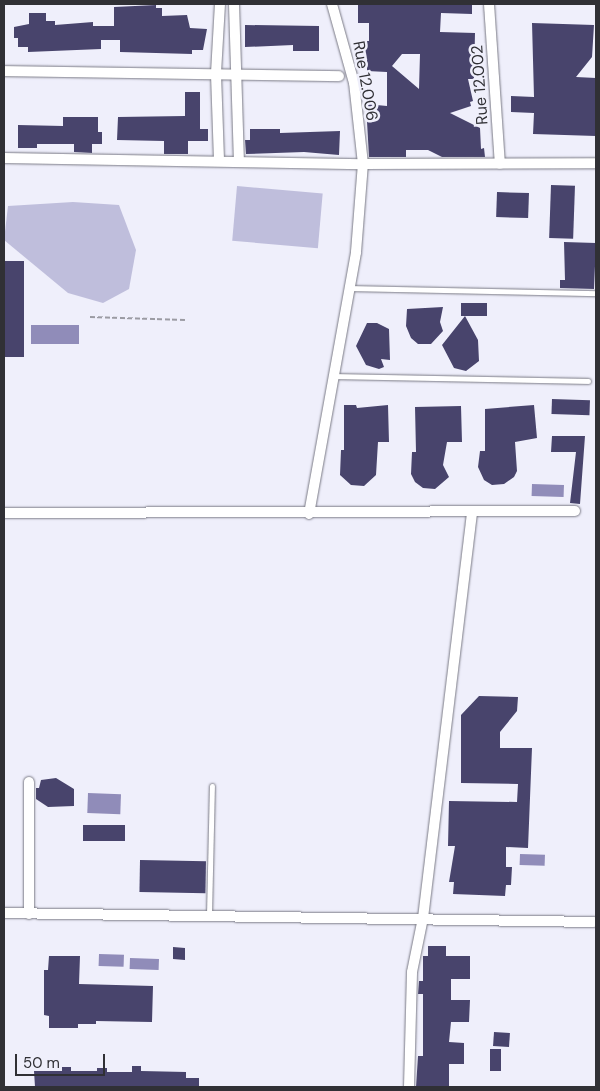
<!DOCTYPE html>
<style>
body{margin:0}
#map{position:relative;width:600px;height:1091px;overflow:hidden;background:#efeffb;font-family:"DM Sans",sans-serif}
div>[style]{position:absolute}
.green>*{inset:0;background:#bfbedc;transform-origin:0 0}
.water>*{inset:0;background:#908cb9;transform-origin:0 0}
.building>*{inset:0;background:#48446c;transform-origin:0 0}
.path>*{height:2px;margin-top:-1px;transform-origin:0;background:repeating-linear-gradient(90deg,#9b9ba3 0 5px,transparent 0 7.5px)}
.roads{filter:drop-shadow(0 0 1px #7a7a85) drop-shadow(0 0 1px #7a7a85)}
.service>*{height:5px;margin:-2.5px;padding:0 2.5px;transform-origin:2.5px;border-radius:2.5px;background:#fff}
.minor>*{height:10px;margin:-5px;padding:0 5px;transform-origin:5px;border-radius:5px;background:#fff}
span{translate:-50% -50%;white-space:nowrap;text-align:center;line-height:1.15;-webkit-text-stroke:5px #efeffb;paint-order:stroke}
.street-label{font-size:16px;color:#303035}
.frame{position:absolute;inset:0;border:5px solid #303035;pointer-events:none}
.scale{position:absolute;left:15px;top:1054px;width:90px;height:22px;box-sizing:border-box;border:2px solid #303035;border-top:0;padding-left:6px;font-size:15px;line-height:18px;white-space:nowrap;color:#303035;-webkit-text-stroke:4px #efeffb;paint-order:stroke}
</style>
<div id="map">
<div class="green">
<div style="left:237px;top:186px;width:86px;height:55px;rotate:5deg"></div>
<div style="clip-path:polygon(73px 202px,119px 205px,136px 250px,129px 289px,103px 303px,68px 293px,4px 240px,8px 206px)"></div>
</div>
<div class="water">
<div style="left:79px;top:325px;width:19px;height:48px;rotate:90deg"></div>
<div style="left:532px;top:484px;width:32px;height:12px;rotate:2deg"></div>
<div style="left:88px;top:793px;width:33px;height:20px;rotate:2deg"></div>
<div style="left:520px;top:854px;width:25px;height:11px;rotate:2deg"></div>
<div style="left:99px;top:954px;width:25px;height:12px;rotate:2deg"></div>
<div style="left:130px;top:958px;width:29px;height:11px;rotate:2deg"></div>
</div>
<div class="building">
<div style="clip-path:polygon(evenodd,358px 4px,472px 4px,472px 14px,441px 13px,440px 32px,475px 33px,474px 79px,468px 79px,473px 101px,470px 102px,471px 106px,450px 113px,480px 128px,481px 149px,484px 148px,485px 157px,442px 157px,428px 150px,406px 150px,406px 157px,369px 157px,366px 104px,387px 106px,387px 72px,367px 71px,367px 60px,362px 60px,363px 41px,369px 41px,369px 23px,358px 23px,358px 4px,402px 54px,420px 54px,419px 89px,392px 66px,402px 54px)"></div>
<div style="clip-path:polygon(156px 5px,156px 8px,162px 8px,162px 16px,187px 15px,190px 28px,207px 29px,203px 50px,192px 50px,192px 54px,120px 52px,120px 40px,101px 40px,101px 49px,28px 52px,28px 47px,18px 47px,18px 38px,14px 38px,14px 27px,29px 24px,29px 13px,46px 13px,46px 21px,55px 21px,55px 25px,93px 22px,93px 26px,114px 26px,114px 7px)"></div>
<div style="clip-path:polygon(532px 23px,594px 25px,592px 57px,576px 77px,596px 78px,596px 136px,533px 134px,534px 113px,511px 112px,511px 96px,534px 97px)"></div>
<div style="clip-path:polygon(245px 25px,319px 26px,319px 51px,293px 51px,293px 45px,245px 47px)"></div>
<div style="clip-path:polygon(185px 92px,200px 92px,200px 129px,208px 129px,208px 141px,188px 141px,188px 154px,164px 154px,164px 141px,117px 140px,118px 117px,185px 116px)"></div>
<div style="clip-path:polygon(63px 117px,98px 117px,98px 132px,102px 132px,102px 144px,92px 144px,92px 153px,74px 152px,74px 144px,37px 144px,37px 148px,18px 148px,18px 125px,63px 126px)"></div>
<div style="clip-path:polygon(250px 129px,280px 129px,280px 133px,340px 131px,339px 155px,304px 152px,246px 154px,245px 140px,250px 140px)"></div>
<div style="left:551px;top:185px;width:24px;height:53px;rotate:2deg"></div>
<div style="left:497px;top:192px;width:32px;height:25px;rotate:2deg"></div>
<div style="clip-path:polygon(564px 242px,596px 243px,594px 289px,560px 288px,560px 280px,565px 280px)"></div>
<div style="left:4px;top:261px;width:20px;height:96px"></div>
<div style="clip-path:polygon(461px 303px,487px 303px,487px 316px,465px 316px,478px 340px,479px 361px,466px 371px,454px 368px,442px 345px,465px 316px,461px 316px)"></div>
<div style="clip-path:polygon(443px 307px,440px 322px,443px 331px,431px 344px,418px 344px,411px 338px,406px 326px,407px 309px)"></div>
<div style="clip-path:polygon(367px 323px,377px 323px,389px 329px,390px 360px,381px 359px,384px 367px,379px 369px,366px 365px,356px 346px)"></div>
<div style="left:552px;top:399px;width:38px;height:15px;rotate:2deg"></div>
<div style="clip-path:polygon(344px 405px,356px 405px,357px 408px,388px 405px,389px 442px,378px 442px,376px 475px,364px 486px,351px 485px,340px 475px,341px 450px,344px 450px)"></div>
<div style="clip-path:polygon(534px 405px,537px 438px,515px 442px,517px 471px,514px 477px,504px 484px,492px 485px,484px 480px,478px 467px,480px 451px,485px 451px,485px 409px)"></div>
<div style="clip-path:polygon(461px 406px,462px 442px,447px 442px,443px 465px,449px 477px,435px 489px,423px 488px,415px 482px,411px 474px,412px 452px,416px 452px,415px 407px)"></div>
<div style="clip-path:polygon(552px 436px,585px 436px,580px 504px,570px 503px,576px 452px,551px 452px)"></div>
<div style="clip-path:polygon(479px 696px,518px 697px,517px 711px,500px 732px,500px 748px,532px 748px,528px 848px,506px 847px,506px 867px,512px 867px,511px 885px,506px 885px,505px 896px,453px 894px,454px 882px,449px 882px,455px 846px,448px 846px,449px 801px,517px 802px,518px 784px,461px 783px,461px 715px)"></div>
<div style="clip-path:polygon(56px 778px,74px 789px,74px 806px,48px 807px,36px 799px,36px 788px,39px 788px,41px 780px)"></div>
<div style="left:83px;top:825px;width:42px;height:16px"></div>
<div style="left:140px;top:860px;width:66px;height:32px;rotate:1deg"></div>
<div style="clip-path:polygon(428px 946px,446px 946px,446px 956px,470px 956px,470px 979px,451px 979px,451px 1000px,470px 1000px,469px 1022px,451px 1022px,449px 1042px,464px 1043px,464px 1064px,449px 1064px,449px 1087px,416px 1087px,418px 1056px,423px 1056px,423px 994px,418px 994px,419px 981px,423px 981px,423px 956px,428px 956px)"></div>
<div style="clip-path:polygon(173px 947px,185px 948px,185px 960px,173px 959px)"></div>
<div style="clip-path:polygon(49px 956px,80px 956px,79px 984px,153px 986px,152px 1022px,96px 1021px,96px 1024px,78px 1024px,78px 1028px,49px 1028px,49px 1016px,44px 1015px,44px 970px,48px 970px)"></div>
<div style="left:494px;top:1032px;width:16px;height:14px;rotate:4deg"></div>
<div style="left:490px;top:1049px;width:11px;height:22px"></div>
<div style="clip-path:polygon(132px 1066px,141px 1066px,141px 1071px,186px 1072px,186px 1078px,199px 1078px,199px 1087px,35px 1087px,34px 1071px,62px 1071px,62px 1067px,71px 1067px,71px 1071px,97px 1071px,97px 1068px,107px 1068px,107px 1072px,132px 1072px)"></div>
</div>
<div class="path">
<div style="left:90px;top:317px;width:95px;rotate:1.8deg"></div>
</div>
<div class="roads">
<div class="service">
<div style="left:350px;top:288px;width:246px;rotate:1.2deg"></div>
<div style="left:334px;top:376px;width:254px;rotate:1.1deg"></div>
<div style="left:209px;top:915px;width:129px;rotate:-88.7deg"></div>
</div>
<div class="minor">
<div style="left:234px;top:4px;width:156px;rotate:88.2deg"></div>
<div style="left:489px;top:4px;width:160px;rotate:86.1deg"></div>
<div style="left:4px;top:71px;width:335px;rotate:0.9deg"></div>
<div style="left:4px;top:158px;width:359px;rotate:1deg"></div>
<div style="left:363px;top:164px;width:233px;rotate:-0.2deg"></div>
<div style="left:219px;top:160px;width:87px;rotate:-92deg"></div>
<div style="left:216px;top:73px;width:69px;rotate:-86.7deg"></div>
<div style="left:4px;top:513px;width:571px;rotate:-0.2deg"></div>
<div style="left:309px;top:514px;width:266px;rotate:-79.8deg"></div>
<div style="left:356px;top:252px;width:88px;rotate:-85.5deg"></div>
<div style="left:363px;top:164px;width:81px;rotate:-96.3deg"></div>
<div style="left:354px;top:83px;width:82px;rotate:-105.6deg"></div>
<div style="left:4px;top:913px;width:590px;rotate:0.87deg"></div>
<div style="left:29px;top:914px;width:132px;rotate:-90deg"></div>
<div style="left:409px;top:1087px;width:115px;rotate:-88.5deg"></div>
<div style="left:412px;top:972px;width:55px;rotate:-78.5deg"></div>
<div style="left:423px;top:918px;width:408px;rotate:-83.1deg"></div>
</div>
</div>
<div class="street-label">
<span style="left:365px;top:81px;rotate:80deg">Rue 12.006</span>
<span style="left:480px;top:85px;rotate:-94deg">Rue 12.002</span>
</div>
<div class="frame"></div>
<div class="scale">50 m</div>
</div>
